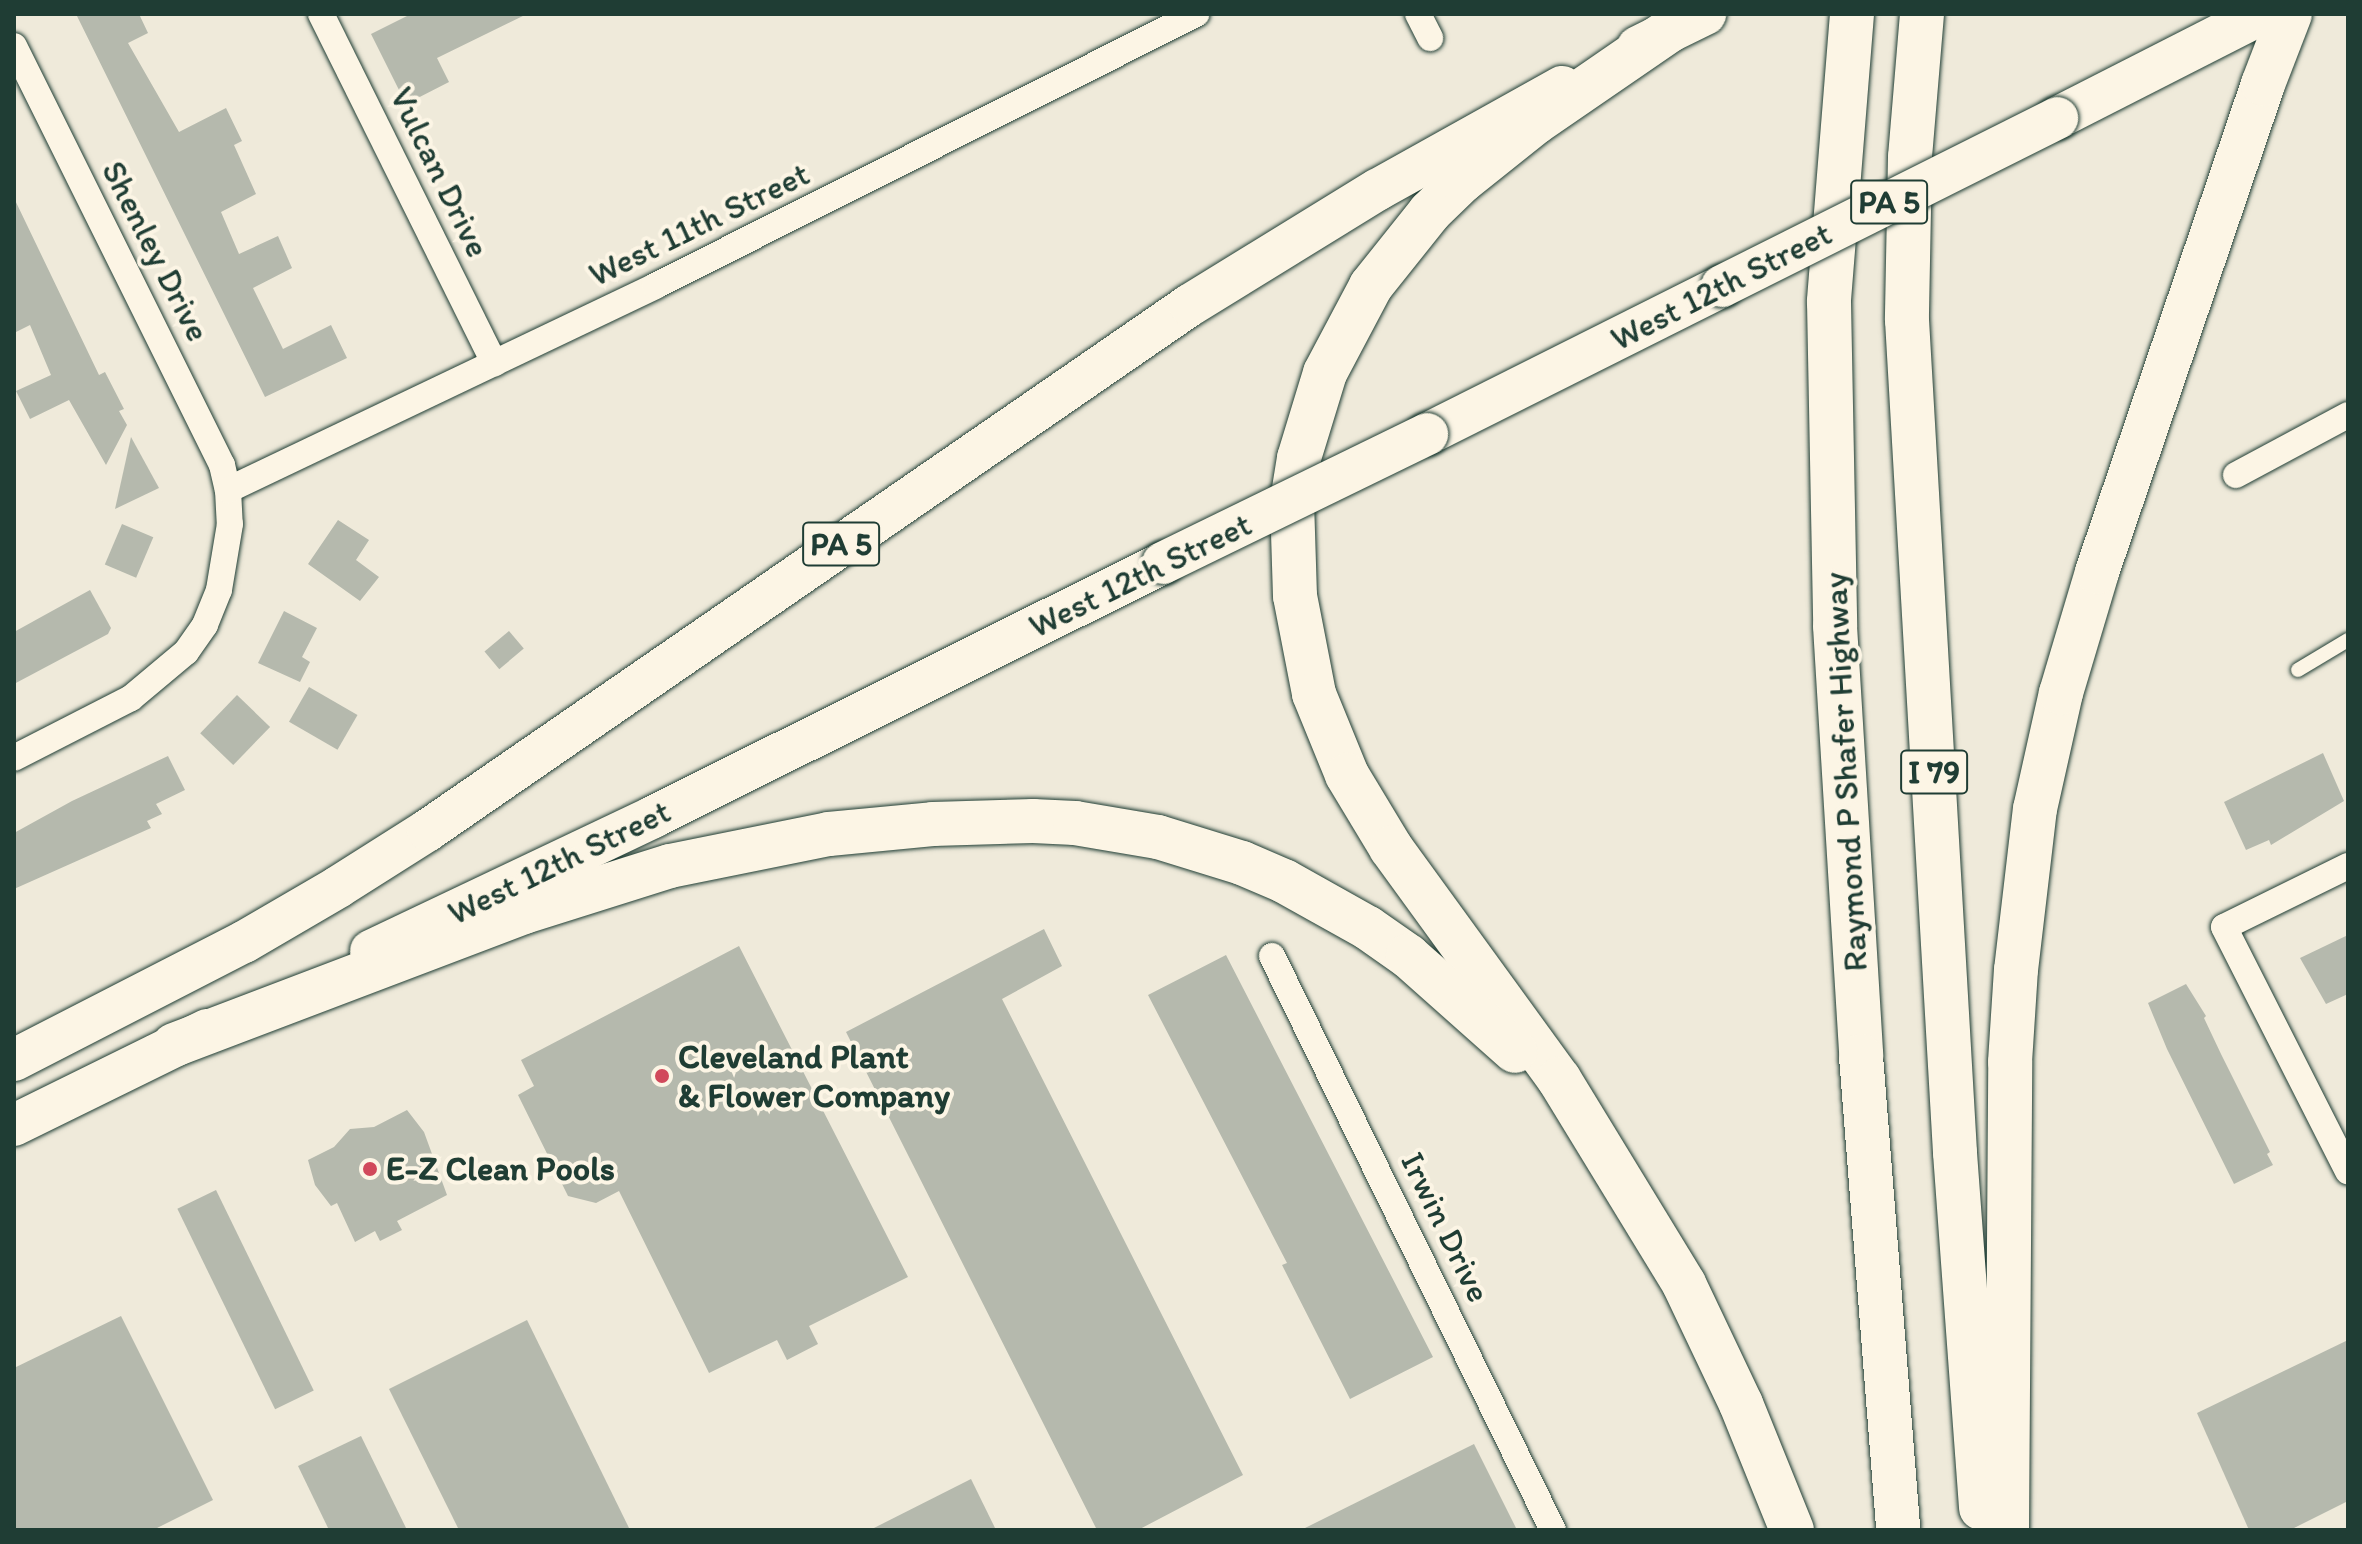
<!DOCTYPE html>
<style>
body{margin:0}
#map{position:relative;width:2362px;height:1544px;overflow:hidden;background:#efeada;font-family:Itim,sans-serif}
div>[style]{position:absolute}
.building>*{inset:0;background:#b5b9ad;transform-origin:0 0}
.roads{filter:drop-shadow(0 0 2px #1f3d34) drop-shadow(0 0 2px #1f3d34)}
.service>*{height:14px;margin:-7px;padding:0 7px;transform-origin:7px;border-radius:7px;background:#fcf5e5}
.minor>*{height:26px;margin:-13px;padding:0 13px;transform-origin:13px;border-radius:13px;background:#fcf5e5}
.primary>*{height:42px;margin:-21px;padding:0 21px;transform-origin:21px;border-radius:21px;background:#fcf5e5}
.motorway>*{height:44px;margin:-22px;padding:0 22px;transform-origin:22px;border-radius:22px;background:#fcf5e5}
.bridges{filter:drop-shadow(0 0 2px #1f3d34) drop-shadow(0 0 2px #1f3d34)}
.primary-bridge>*{height:42px;margin:-21px;padding:0 21px;transform-origin:21px;border-radius:21px;background:#fcf5e5}
.dots>*{width:22px;height:22px;translate:-50% -50%;box-sizing:border-box;border:4px solid #fcf5e5;border-radius:50%}
span{translate:-50% -50%;white-space:nowrap;text-align:center;line-height:1.15;-webkit-text-stroke:8px #fcf5e5;paint-order:stroke}
.shield-label span{padding:2px 6px;background:#fcf5e5;border:2px solid;border-radius:6px;-webkit-text-stroke-width:0}
.shield-label{font-size:32px;color:#1f3d34;font-weight:700}
.street-label{font-size:34px;color:#1f3d34}
.poi-label{font-size:34px;color:#1f3d34;font-weight:700}
.left{translate:0 -50%;text-align:left}
.frame{position:absolute;inset:0;border:16px solid #1f3d34;pointer-events:none}
</style>
<div id="map">
<div class="building">
<div style="clip-path:polygon(76px 14px,139px 14px,148px 33px,128px 43px,179px 132px,226px 108px,242px 141px,234px 145px,256px 194px,221px 212px,239px 254px,278px 236px,292px 268px,253px 288px,283px 349px,331px 325px,347px 358px,265px 397px)"></div>
<div style="clip-path:polygon(411px 14px,527px 14px,437px 58px,449px 82px,406px 104px,371px 34px)"></div>
<div style="clip-path:polygon(14px 198px,99px 375px,105px 372px,124px 409px,119px 411px,127px 425px,106px 465px,69px 400px,30px 419px,16px 391px,51px 375px,30px 325px,14px 333px)"></div>
<div style="clip-path:polygon(131px 437px,159px 488px,115px 509px)"></div>
<div style="clip-path:polygon(338px 520px,369px 540px,356px 560px,379px 577px,360px 601px,308px 564px)"></div>
<div style="left:122px;top:524px;width:34px;height:44px;rotate:23deg"></div>
<div style="clip-path:polygon(90px 590px,111px 628px,108px 634px,14px 684px,14px 632px)"></div>
<div style="clip-path:polygon(284px 611px,317px 628px,302px 657px,310px 662px,300px 682px,258px 663px)"></div>
<div style="left:509px;top:631px;width:23px;height:32px;rotate:50deg"></div>
<div style="left:309px;top:687px;width:56px;height:40px;rotate:30deg"></div>
<div style="left:237px;top:695px;width:46px;height:53px;rotate:44deg"></div>
<div style="clip-path:polygon(2323px 753px,2344px 801px,2271px 845px,2269px 840px,2246px 850px,2224px 802px)"></div>
<div style="clip-path:polygon(168px 756px,185px 790px,156px 804px,162px 814px,147px 821px,151px 828px,14px 889px,14px 833px,72px 801px)"></div>
<div style="clip-path:polygon(1044px 929px,1062px 966px,1002px 999px,1243px 1475px,1138px 1530px,1097px 1530px,846px 1032px)"></div>
<div style="clip-path:polygon(2348px 935px,2348px 994px,2326px 1004px,2300px 958px)"></div>
<div style="clip-path:polygon(739px 946px,908px 1277px,809px 1326px,818px 1344px,787px 1360px,777px 1340px,709px 1373px,619px 1191px,596px 1203px,568px 1196px,518px 1095px,534px 1086px,521px 1060px)"></div>
<div style="clip-path:polygon(1226px 955px,1433px 1357px,1350px 1399px,1282px 1265px,1287px 1263px,1148px 995px)"></div>
<div style="clip-path:polygon(2186px 984px,2206px 1016px,2204px 1018px,2221px 1054px,2270px 1152px,2267px 1154px,2273px 1165px,2234px 1184px,2167px 1049px,2148px 1003px)"></div>
<div style="clip-path:polygon(407px 1110px,424px 1132px,447px 1195px,397px 1221px,402px 1230px,380px 1241px,375px 1231px,355px 1242px,337px 1203px,331px 1206px,315px 1185px,308px 1160px,334px 1147px,350px 1129px,374px 1127px)"></div>
<div style="left:216px;top:1190px;width:223px;height:43px;rotate:64deg"></div>
<div style="clip-path:polygon(121px 1316px,213px 1500px,153px 1530px,14px 1530px,14px 1368px)"></div>
<div style="clip-path:polygon(527px 1320px,630px 1530px,459px 1530px,389px 1389px)"></div>
<div style="clip-path:polygon(2348px 1340px,2348px 1501px,2290px 1530px,2249px 1530px,2197px 1413px)"></div>
<div style="clip-path:polygon(361px 1436px,407px 1530px,329px 1530px,298px 1466px)"></div>
<div style="clip-path:polygon(1474px 1444px,1517px 1530px,1301px 1530px)"></div>
<div style="clip-path:polygon(971px 1479px,996px 1530px,870px 1530px)"></div>
</div>
<div class="roads">
<div class="service">
<div style="left:2298px;top:670px;width:58px;rotate:-31deg"></div>
</div>
<div class="minor">
<div style="left:321px;top:14px;width:390px;rotate:63.6deg"></div>
<div style="left:1418px;top:14px;width:27px;rotate:63deg"></div>
<div style="left:14px;top:46px;width:468px;rotate:63.6deg"></div>
<div style="left:222px;top:465px;width:26px;rotate:77deg"></div>
<div style="left:228px;top:490px;width:34px;rotate:87deg"></div>
<div style="left:230px;top:524px;width:67px;rotate:99.5deg"></div>
<div style="left:219px;top:590px;width:38px;rotate:112deg"></div>
<div style="left:205px;top:625px;width:33px;rotate:125deg"></div>
<div style="left:186px;top:652px;width:72px;rotate:140.1deg"></div>
<div style="left:131px;top:698px;width:131px;rotate:152.9deg"></div>
<div style="left:2236px;top:475px;width:127px;rotate:-28.2deg"></div>
<div style="left:228px;top:490px;width:473px;rotate:-25.5deg"></div>
<div style="left:655px;top:286px;width:606px;rotate:-26.69deg"></div>
<div style="left:2348px;top:866px;width:138px;rotate:153.8deg"></div>
<div style="left:2224px;top:927px;width:274px;rotate:63.1deg"></div>
<div style="left:1272px;top:956px;width:639px;rotate:63.92deg"></div>
</div>
<div class="primary">
<div style="left:1638px;top:47px;width:75px;rotate:-26.2deg"></div>
<div style="left:2057px;top:118px;width:229px;rotate:-27deg"></div>
<div style="left:1427px;top:434px;width:330px;rotate:-26.6deg"></div>
<div style="left:371px;top:951px;width:312px;rotate:-25.4deg"></div>
<div style="left:653px;top:817px;width:570px;rotate:-26.48deg"></div>
<div style="left:14px;top:1060px;width:259px;rotate:-27.2deg"></div>
<div style="left:244px;top:942px;width:109px;rotate:-30.3deg"></div>
<div style="left:338px;top:887px;width:107px;rotate:-32.3deg"></div>
<div style="left:428px;top:830px;width:925px;rotate:-34.57deg"></div>
<div style="left:1190px;top:305px;width:220px;rotate:-31.6deg"></div>
<div style="left:1377px;top:190px;width:212px;rotate:-29.1deg"></div>
<div style="left:14px;top:1125px;width:215px;rotate:-26.2deg"></div>
</div>
<div class="motorway">
<div style="left:1852px;top:14px;width:289px;rotate:94.6deg"></div>
<div style="left:1829px;top:302px;width:324px;rotate:88.9deg"></div>
<div style="left:1835px;top:626px;width:431px;rotate:86.5deg"></div>
<div style="left:1861px;top:1056px;width:475px;rotate:85.5deg"></div>
<div style="left:1922px;top:14px;width:144px;rotate:94.8deg"></div>
<div style="left:1910px;top:157px;width:163px;rotate:91.1deg"></div>
<div style="left:1907px;top:320px;width:834px;rotate:86.7deg"></div>
<div style="left:1955px;top:1153px;width:356px;rotate:85.8deg"></div>
<div style="left:1670px;top:30px;width:163px;rotate:145.5deg"></div>
<div style="left:1536px;top:122px;width:95px;rotate:141.4deg"></div>
<div style="left:1462px;top:181px;width:45px;rotate:135.9deg"></div>
<div style="left:1430px;top:212px;width:95px;rotate:128.6deg"></div>
<div style="left:1371px;top:286px;width:98px;rotate:117.9deg"></div>
<div style="left:1325px;top:373px;width:89px;rotate:107deg"></div>
<div style="left:1299px;top:458px;width:44px;rotate:99.2deg"></div>
<div style="left:1292px;top:501px;width:95px;rotate:88.2deg"></div>
<div style="left:1295px;top:596px;width:100px;rotate:79deg"></div>
<div style="left:1314px;top:694px;width:87px;rotate:67.8deg"></div>
<div style="left:1347px;top:775px;width:85px;rotate:58.9deg"></div>
<div style="left:1391px;top:848px;width:286px;rotate:54deg"></div>
<div style="left:1559px;top:1079px;width:240px;rotate:58.6deg"></div>
<div style="left:1684px;top:1284px;width:133px;rotate:64.6deg"></div>
<div style="left:1741px;top:1404px;width:136px;rotate:68deg"></div>
<div style="left:174px;top:1045px;width:374px;rotate:-20.8deg"></div>
<div style="left:524px;top:912px;width:153px;rotate:-17.5deg"></div>
<div style="left:670px;top:866px;width:162px;rotate:-11.4deg"></div>
<div style="left:829px;top:834px;width:104px;rotate:-5.5deg"></div>
<div style="left:933px;top:824px;width:100px;rotate:-1.7deg"></div>
<div style="left:1033px;top:821px;width:42px;rotate:2.7deg"></div>
<div style="left:1075px;top:823px;width:84px;rotate:9.6deg"></div>
<div style="left:1158px;top:837px;width:88px;rotate:17.2deg"></div>
<div style="left:1242px;top:863px;width:46px;rotate:23.2deg"></div>
<div style="left:1284px;top:881px;width:96px;rotate:29.2deg"></div>
<div style="left:1368px;top:928px;width:49px;rotate:35deg"></div>
<div style="left:1408px;top:956px;width:143px;rotate:41.6deg"></div>
<div style="left:2007px;top:1530px;width:468px;rotate:-89.6deg"></div>
<div style="left:2010px;top:1062px;width:92px;rotate:-86.3deg"></div>
<div style="left:2016px;top:970px;width:162px;rotate:-83.3deg"></div>
<div style="left:2035px;top:809px;width:119px;rotate:-77.4deg"></div>
<div style="left:2061px;top:693px;width:126px;rotate:-73.4deg"></div>
<div style="left:2097px;top:572px;width:515px;rotate:-71.21deg"></div>
<div style="left:2263px;top:84px;width:75px;rotate:-68.9deg"></div>
</div>
</div>
<div class="bridges">
<div class="primary-bridge">
<div style="left:1722px;top:286px;width:375px;rotate:-26.6deg"></div>
<div style="left:1163px;top:563px;width:294px;rotate:-26deg"></div>
</div>
</div>
<div class="dots">
<div style="left:662px;top:1076px;background:#d1495b"></div>
<div style="left:370px;top:1169px;background:#d1495b"></div>
</div>
<div class="shield-label">
<span style="left:1889px;top:202px">PA 5</span>
<span style="left:841px;top:544px">PA 5</span>
<span style="left:1934px;top:772px">I 79</span>
</div>
<div class="street-label">
<span style="left:440px;top:172px;rotate:64deg">Vulcan Drive</span>
<span style="left:699px;top:224px;rotate:-26deg">West 11th Street</span>
<span style="left:156px;top:251px;rotate:63deg">Shenley Drive</span>
<span style="left:1721px;top:286px;rotate:-27deg">West 12th Street</span>
<span style="left:1140px;top:575px;rotate:-26deg">West 12th Street</span>
<span style="left:1845px;top:772px;rotate:-93deg">Raymond P Shafer Highway</span>
<span style="left:559px;top:862px;rotate:-26deg">West 12th Street</span>
<span style="left:1446px;top:1227px;rotate:64deg">Irwin Drive</span>
</div>
<div class="poi-label">
<span class="left" style="left:678px;top:1076px">Cleveland Plant<br>&amp; Flower Company</span>
<span class="left" style="left:386px;top:1169px">E-Z Clean Pools</span>
</div>
<div class="frame"></div>
</div>
